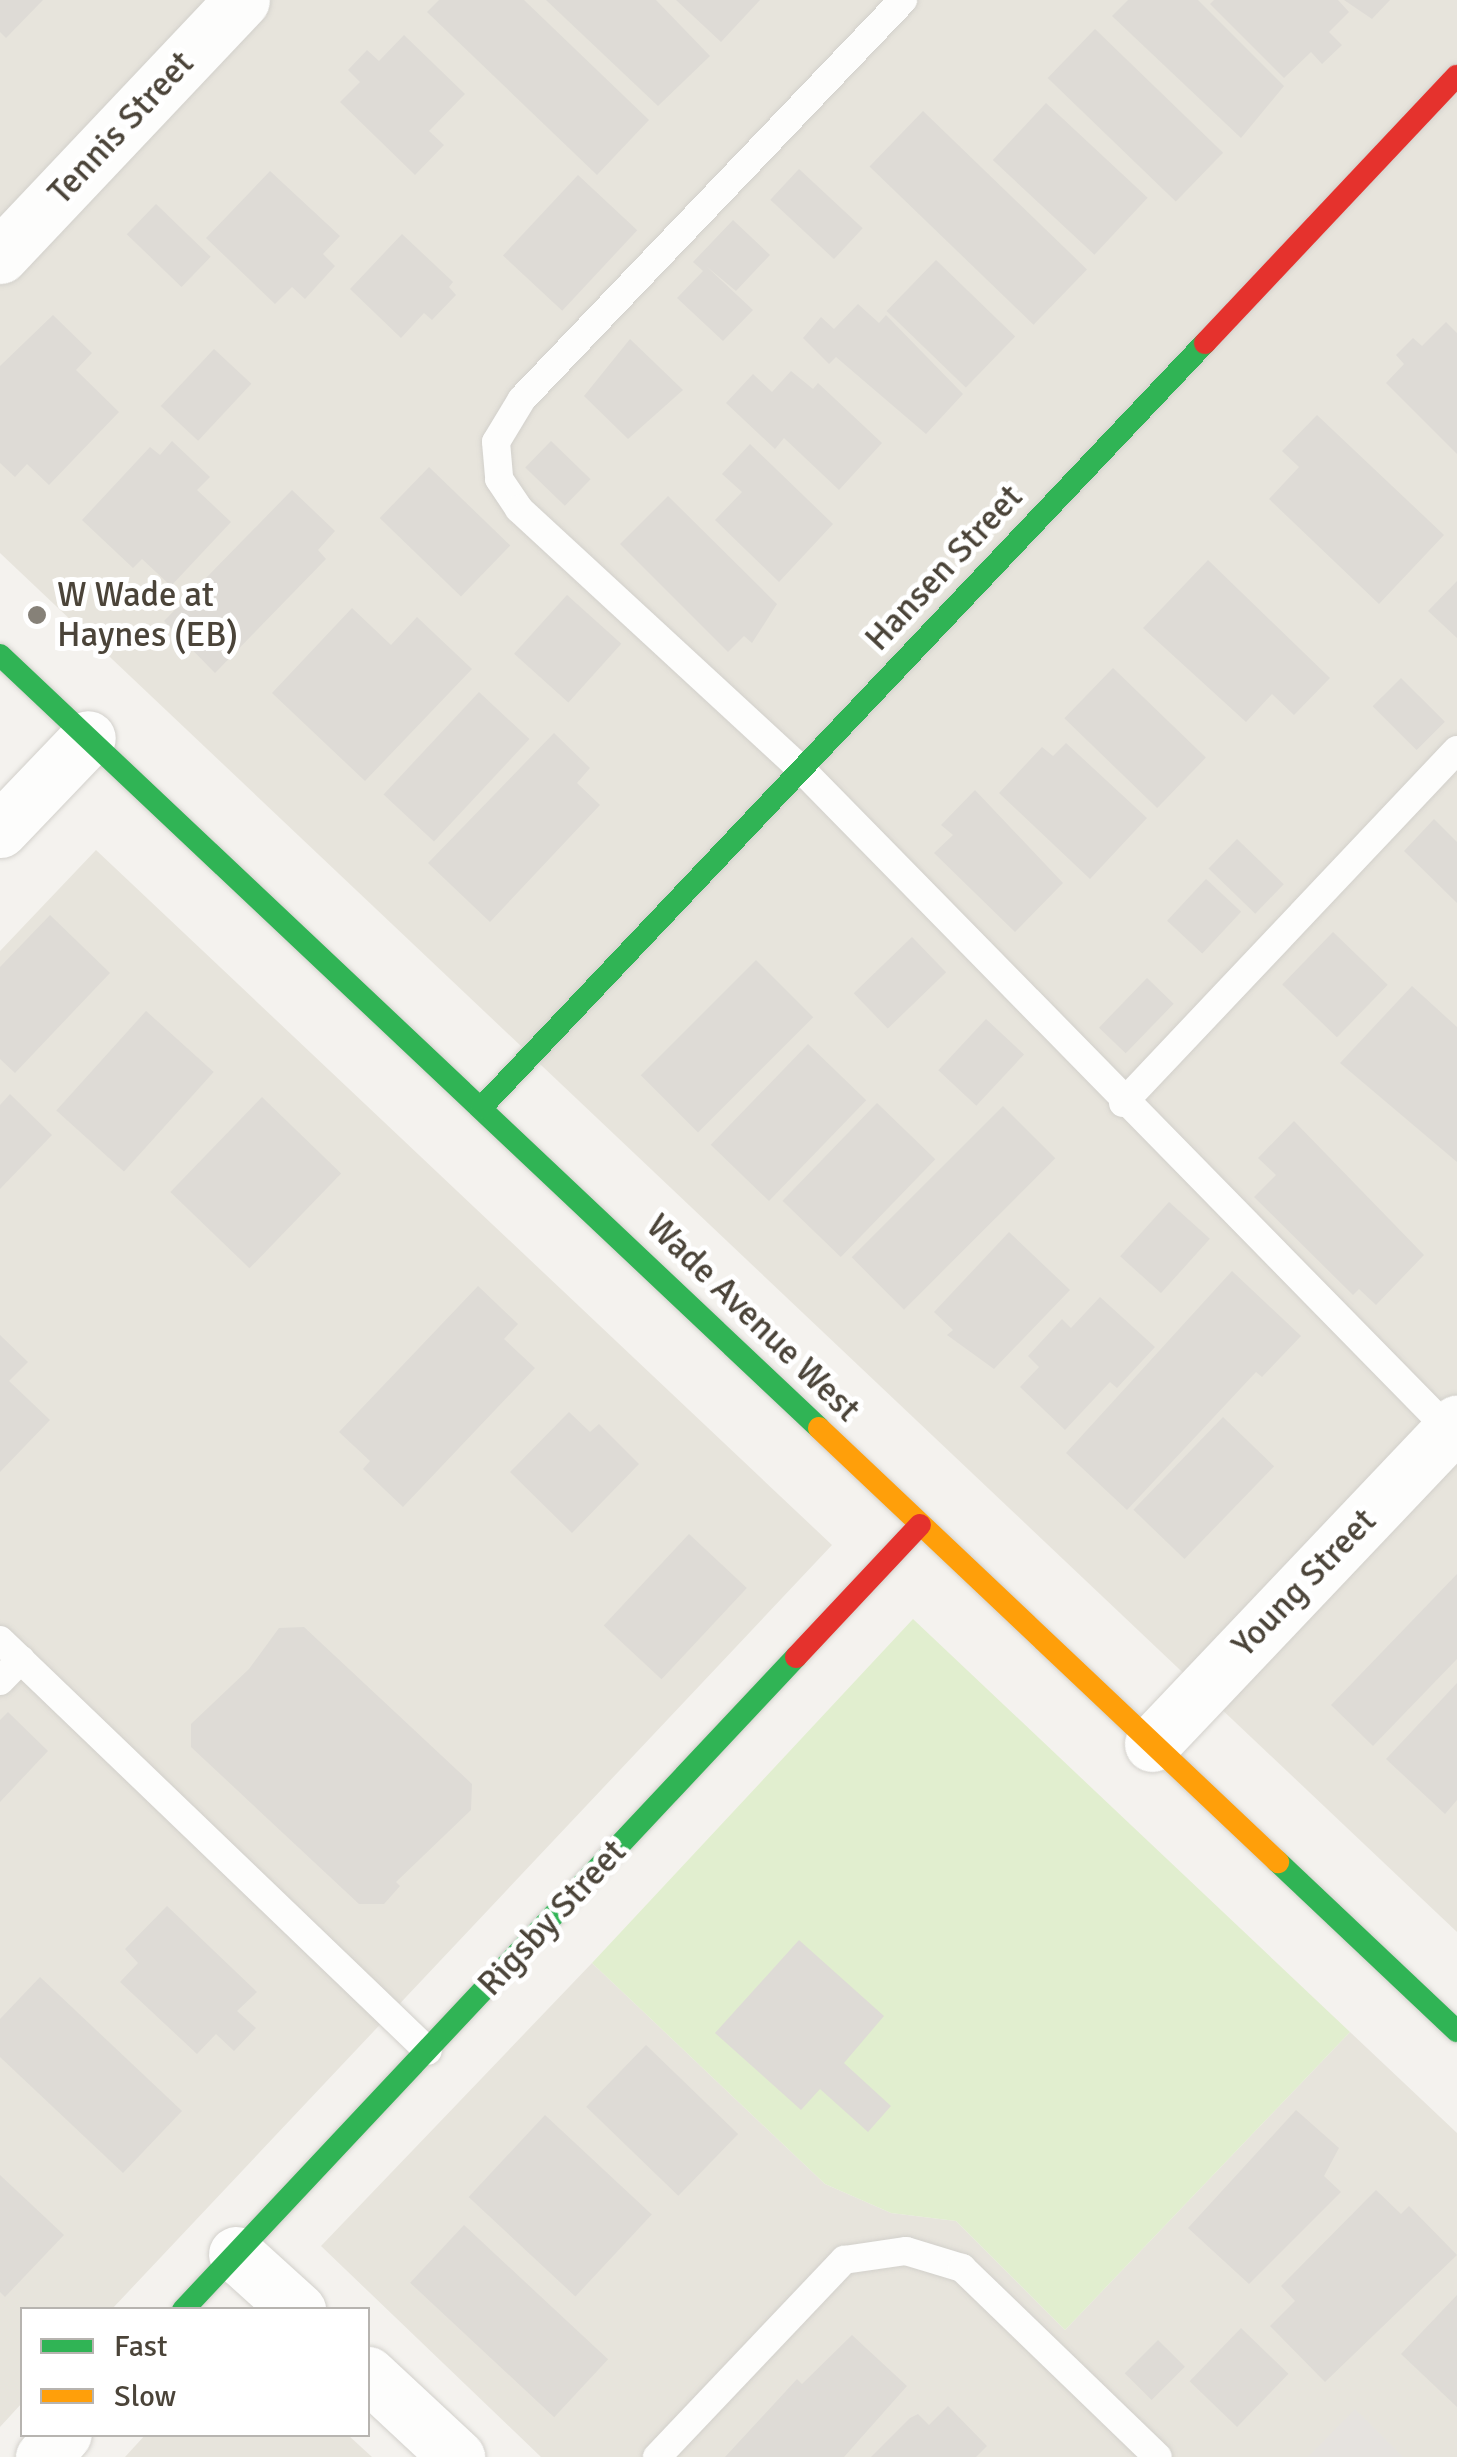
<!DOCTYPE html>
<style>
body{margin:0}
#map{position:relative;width:1457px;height:2457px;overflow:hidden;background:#f4f2ee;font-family:Signika,sans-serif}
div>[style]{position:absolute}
.residential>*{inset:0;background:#e7e4dc}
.green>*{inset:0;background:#e1eecf}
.parking>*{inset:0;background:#e6e3df}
.building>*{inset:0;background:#dedbd6;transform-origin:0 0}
.roads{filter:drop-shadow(0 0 2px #d2d0cb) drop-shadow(0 0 2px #d2d0cb)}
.lane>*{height:28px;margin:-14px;padding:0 14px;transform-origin:14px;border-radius:14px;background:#fdfdfc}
.street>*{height:55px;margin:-27.5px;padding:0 27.5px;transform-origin:27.5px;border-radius:27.5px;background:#fdfdfc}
.fast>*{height:22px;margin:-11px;padding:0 11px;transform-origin:11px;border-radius:11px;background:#30b455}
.slow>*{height:22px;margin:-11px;padding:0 11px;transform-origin:11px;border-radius:11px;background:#ff9f0a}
.jam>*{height:22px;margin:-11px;padding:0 11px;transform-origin:11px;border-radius:11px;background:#e5322d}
.dots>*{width:28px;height:28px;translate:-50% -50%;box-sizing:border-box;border:5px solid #fff;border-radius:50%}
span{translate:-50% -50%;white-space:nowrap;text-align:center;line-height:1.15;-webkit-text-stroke:10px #fff;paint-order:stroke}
.street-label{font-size:35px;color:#4b4439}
.poi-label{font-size:35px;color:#4b4439}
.left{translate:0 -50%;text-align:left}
.legend{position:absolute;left:20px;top:2307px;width:350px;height:130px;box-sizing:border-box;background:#fff;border:2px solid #b7b4b0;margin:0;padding:12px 18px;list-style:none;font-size:30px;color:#4b4439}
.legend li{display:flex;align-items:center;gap:20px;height:50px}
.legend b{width:50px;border:2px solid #b7b4b0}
</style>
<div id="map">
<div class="residential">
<div style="clip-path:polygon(0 0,1457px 0,1457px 1932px,0 553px)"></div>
<div style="clip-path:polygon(96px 850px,832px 1545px,112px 2309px,22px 2310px,22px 2403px,0 2427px,0 951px)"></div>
<div style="clip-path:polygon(592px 1963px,825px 2184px,891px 2213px,956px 2221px,1065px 2330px,1350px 2032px,1457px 2133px,1457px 2457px,541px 2457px,321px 2246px)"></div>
<div style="clip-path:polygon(146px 2434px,348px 2435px,372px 2457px,125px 2457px)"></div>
</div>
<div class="green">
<div style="clip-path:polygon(913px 1619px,1350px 2032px,1065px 2330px,956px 2221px,891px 2213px,825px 2184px,592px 1963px)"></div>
</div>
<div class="parking">
<div style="clip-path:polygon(1355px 2409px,1403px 2457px,1308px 2457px)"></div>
</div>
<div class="building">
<div style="clip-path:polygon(0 0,43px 0,6px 38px,0 32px)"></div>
<div style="clip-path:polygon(439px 0,524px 0,649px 120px,597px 175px,427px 12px)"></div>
<div style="clip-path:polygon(546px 0,656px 0,710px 56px,658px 106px)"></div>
<div style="clip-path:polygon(676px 0,760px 0,721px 42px)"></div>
<div style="clip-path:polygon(1128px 0,1198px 0,1284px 86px,1241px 138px,1112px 16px)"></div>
<div style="clip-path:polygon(1214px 0,1338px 0,1349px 12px,1329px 32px,1342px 45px,1322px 64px,1311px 52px,1284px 78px,1210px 4px)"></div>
<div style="clip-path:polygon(1344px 0,1390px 0,1372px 19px)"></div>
<div style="left:1095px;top:29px;width:178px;height:68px;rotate:44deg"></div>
<div style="clip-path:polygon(404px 35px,465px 94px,429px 131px,444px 145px,415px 175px,340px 102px,360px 82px,348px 70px,367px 50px,379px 61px)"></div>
<div style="left:1046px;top:103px;width:139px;height:78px;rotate:43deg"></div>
<div style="left:923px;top:111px;width:228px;height:77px;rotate:44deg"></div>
<div style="left:799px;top:169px;width:87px;height:42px;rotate:43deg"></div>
<div style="clip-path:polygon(270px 171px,340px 236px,323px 254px,335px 266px,305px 299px,292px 287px,275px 304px,206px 238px)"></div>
<div style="left:578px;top:175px;width:81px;height:110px;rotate:43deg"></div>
<div style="left:156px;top:204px;width:76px;height:42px;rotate:44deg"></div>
<div style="clip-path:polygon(733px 220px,770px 255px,736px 291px,706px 266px,753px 310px,723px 341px,677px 298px,703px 271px,693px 262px)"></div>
<div style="clip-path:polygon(402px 234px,453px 282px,449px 287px,456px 295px,432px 320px,424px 313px,401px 338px,350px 289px)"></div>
<div style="left:936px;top:260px;width:110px;height:71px;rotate:44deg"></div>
<div style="clip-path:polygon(858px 304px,879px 323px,886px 315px,963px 394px,926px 434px,836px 357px,829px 364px,803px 338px,821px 317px,834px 329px)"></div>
<div style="clip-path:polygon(53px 315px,92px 353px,76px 370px,119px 412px,49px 485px,27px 464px,15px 477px,0 463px,0 366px)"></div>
<div style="clip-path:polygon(1446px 322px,1457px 333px,1457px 454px,1386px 383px,1404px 364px,1396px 355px,1413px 338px,1422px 346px)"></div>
<div style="clip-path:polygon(630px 339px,683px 390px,628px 439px,584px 396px)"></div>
<div style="left:214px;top:349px;width:51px;height:78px;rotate:43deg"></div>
<div style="clip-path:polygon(791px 371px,813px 389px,818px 383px,882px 443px,839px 490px,784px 438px,775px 449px,726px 403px,753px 374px,772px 392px)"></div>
<div style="clip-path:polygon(1317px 415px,1444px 535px,1379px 604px,1269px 499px,1299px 467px,1282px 451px)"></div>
<div style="clip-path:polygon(172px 441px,210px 477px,197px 490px,231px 522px,171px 586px,142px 559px,133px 568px,82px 520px,150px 447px,160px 455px)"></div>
<div style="left:551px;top:441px;width:55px;height:37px;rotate:44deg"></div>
<div style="clip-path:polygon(750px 444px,833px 524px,779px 582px,715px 520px,742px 492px,722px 474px)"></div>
<div style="left:429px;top:467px;width:113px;height:71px;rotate:44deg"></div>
<div style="clip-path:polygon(292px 490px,335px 531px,318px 550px,326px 559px,215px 673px,164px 621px)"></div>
<div style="clip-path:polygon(668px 496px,777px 604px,752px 643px,744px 636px,728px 652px,620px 544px)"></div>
<div style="clip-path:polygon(1208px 560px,1330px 678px,1294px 715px,1272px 694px,1246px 722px,1143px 628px)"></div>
<div style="clip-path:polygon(1457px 581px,1457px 638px,1428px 611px)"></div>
<div style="left:567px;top:595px;width:73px;height:79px;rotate:42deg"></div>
<div style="clip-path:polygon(352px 608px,391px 645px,417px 617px,472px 669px,365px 781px,272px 693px)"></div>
<div style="left:1113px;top:668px;width:129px;height:70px;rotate:44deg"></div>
<div style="left:1401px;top:678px;width:62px;height:40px;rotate:45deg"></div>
<div style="left:479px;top:692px;width:69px;height:140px;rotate:43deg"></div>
<div style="clip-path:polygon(554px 733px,590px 768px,577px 783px,600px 805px,490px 922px,428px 863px)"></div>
<div style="clip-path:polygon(1066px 743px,1147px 818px,1090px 879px,999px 793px,1042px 747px,1053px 756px)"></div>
<div style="clip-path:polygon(975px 790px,1063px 883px,1015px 932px,934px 853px,953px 835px,941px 825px)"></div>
<div style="clip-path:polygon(1434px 819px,1457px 842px,1457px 903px,1404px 851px)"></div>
<div style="left:1237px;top:839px;width:65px;height:41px;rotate:44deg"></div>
<div style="left:1206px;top:879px;width:48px;height:57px;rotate:43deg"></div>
<div style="clip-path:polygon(50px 915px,110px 973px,15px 1073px,0 1059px,0 967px)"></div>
<div style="left:1333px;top:932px;width:76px;height:73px;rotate:44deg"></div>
<div style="left:912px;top:937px;width:49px;height:81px;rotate:46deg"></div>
<div style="left:756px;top:960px;width:81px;height:163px;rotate:45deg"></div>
<div style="left:1147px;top:978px;width:37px;height:69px;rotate:44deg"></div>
<div style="clip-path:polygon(1412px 986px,1457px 1027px,1457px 1162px,1340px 1063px)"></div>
<div style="left:146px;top:1011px;width:91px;height:134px;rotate:42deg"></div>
<div style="left:986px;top:1019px;width:52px;height:70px;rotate:43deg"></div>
<div style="left:808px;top:1044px;width:81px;height:140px;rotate:44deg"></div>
<div style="clip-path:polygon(10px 1094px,52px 1135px,0 1189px,0 1105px)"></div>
<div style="left:262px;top:1097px;width:110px;height:132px;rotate:44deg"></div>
<div style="left:877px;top:1103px;width:81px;height:136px;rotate:44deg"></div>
<div style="left:1003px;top:1106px;width:74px;height:214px;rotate:45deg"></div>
<div style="clip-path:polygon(1294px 1121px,1424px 1255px,1376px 1305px,1359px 1289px,1353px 1295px,1254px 1197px,1276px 1175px,1258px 1158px)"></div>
<div style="left:1169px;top:1202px;width:55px;height:73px;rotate:42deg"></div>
<div style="clip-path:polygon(1009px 1232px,1070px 1290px,994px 1369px,947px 1335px,953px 1330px,934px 1312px)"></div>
<div style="clip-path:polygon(1232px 1271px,1301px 1336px,1262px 1377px,1256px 1372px,1127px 1510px,1066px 1453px)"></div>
<div style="clip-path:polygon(478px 1286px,518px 1324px,504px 1339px,535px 1368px,403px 1507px,363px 1469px,370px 1461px,339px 1432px)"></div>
<div style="clip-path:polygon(1100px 1297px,1155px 1347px,1117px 1388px,1110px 1382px,1065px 1430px,1020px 1387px,1039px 1367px,1028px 1356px,1062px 1319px,1071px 1328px)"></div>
<div style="clip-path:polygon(0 1335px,28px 1362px,9px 1381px,50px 1420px,0 1472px)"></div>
<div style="clip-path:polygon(569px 1412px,590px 1432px,599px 1424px,639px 1464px,572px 1533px,510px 1472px)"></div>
<div style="left:1223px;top:1417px;width:71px;height:129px;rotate:44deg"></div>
<div style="left:689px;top:1534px;width:79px;height:125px;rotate:43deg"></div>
<div style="clip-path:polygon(1457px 1574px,1457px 1659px,1373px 1746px,1331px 1705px)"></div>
<div style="clip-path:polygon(304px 1627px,472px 1784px,471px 1810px,396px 1882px,400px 1886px,384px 1904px,359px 1904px,191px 1747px,191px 1724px,249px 1669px,279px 1628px)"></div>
<div style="clip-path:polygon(1457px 1683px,1457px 1800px,1445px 1814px,1386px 1759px)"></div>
<div style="clip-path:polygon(8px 1712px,48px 1751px,0 1802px,0 1720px)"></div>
<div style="clip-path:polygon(167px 1906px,257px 1992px,237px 2011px,256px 2028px,234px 2051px,216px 2034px,197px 2054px,120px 1982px,138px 1963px,125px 1949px)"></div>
<div style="clip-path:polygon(799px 1940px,884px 2016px,844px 2063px,891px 2106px,868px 2132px,820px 2089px,801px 2110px,715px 2033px)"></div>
<div style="clip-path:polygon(40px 1977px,182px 2111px,123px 2173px,0 2057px,0 2019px)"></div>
<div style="left:646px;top:2045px;width:128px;height:86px;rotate:44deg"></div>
<div style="clip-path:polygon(1296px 2110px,1339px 2148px,1324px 2176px,1341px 2192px,1249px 2284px,1188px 2228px)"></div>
<div style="left:545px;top:2115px;width:146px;height:112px;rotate:43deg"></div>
<div style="clip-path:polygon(0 2175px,64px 2235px,5px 2297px,0 2292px)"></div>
<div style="clip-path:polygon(1376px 2190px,1401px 2214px,1409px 2206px,1457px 2255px,1325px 2382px,1270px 2326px,1295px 2301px,1281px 2286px)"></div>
<div style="left:464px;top:2225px;width:197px;height:79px;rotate:43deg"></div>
<div style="clip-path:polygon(1457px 2295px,1457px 2407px,1401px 2354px)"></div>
<div style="left:1241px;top:2328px;width:66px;height:74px;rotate:44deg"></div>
<div style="clip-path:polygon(852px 2335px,907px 2386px,844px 2457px,725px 2457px,797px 2379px,802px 2384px)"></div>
<div style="left:1158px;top:2340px;width:38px;height:47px;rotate:45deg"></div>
<div style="clip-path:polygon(948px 2406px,987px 2446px,976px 2457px,871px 2457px,910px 2418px,918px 2414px,929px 2425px)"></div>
</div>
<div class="roads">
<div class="lane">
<div style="left:903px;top:0;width:552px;rotate:133.68deg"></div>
<div style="left:522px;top:399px;width:50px;rotate:121.2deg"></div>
<div style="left:496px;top:442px;width:37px;rotate:85deg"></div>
<div style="left:499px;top:479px;width:36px;rotate:56deg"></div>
<div style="left:519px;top:509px;width:385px;rotate:42.7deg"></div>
<div style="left:802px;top:770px;width:934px;rotate:45.56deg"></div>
<div style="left:1123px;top:1103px;width:486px;rotate:-46.6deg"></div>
<div style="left:0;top:1640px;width:593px;rotate:43.84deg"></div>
<div style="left:0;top:1681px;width:30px;rotate:-46deg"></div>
<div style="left:657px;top:2457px;width:272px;rotate:-46.5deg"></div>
<div style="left:844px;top:2260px;width:63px;rotate:-8.3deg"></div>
<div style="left:906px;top:2251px;width:59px;rotate:16.9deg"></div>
<div style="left:962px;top:2268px;width:272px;rotate:44deg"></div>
</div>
<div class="street">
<div style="left:0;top:256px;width:352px;rotate:-46.6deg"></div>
<div style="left:0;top:830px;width:127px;rotate:-46.3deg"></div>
<div style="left:1152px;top:1744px;width:443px;rotate:-46.5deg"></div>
<div style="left:236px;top:2254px;width:84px;rotate:42.1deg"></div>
<div style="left:368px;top:2374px;width:122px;rotate:43deg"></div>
<div style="left:43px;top:2457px;width:31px;rotate:-48deg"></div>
</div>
<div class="fast">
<div style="left:0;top:655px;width:1126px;rotate:43.34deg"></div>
<div style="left:481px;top:1108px;width:1053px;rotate:-46.58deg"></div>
<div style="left:1278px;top:1862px;width:246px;rotate:43.4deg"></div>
<div style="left:183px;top:2310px;width:896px;rotate:-46.81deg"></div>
</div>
<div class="slow">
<div style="left:819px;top:1428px;width:632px;rotate:43.4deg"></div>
</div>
<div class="jam">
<div style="left:1205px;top:343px;width:367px;rotate:-46.7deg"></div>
<div style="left:796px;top:1657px;width:181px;rotate:-46.8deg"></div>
</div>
</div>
<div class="dots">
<div style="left:37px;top:615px;background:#868178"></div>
</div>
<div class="street-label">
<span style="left:121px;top:128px;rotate:-47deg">Tennis Street</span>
<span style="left:944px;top:568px;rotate:-47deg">Hansen Street</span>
<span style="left:753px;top:1318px;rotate:44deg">Wade Avenue West</span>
<span style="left:1304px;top:1583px;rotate:-46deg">Young Street</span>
<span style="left:552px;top:1918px;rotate:-47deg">Rigsby Street</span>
</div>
<div class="poi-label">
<span class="left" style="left:57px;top:615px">W Wade at<br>Haynes (EB)</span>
</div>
<ul class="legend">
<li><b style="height:12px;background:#30b455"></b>Fast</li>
<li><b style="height:12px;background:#ff9f0a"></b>Slow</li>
</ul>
</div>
